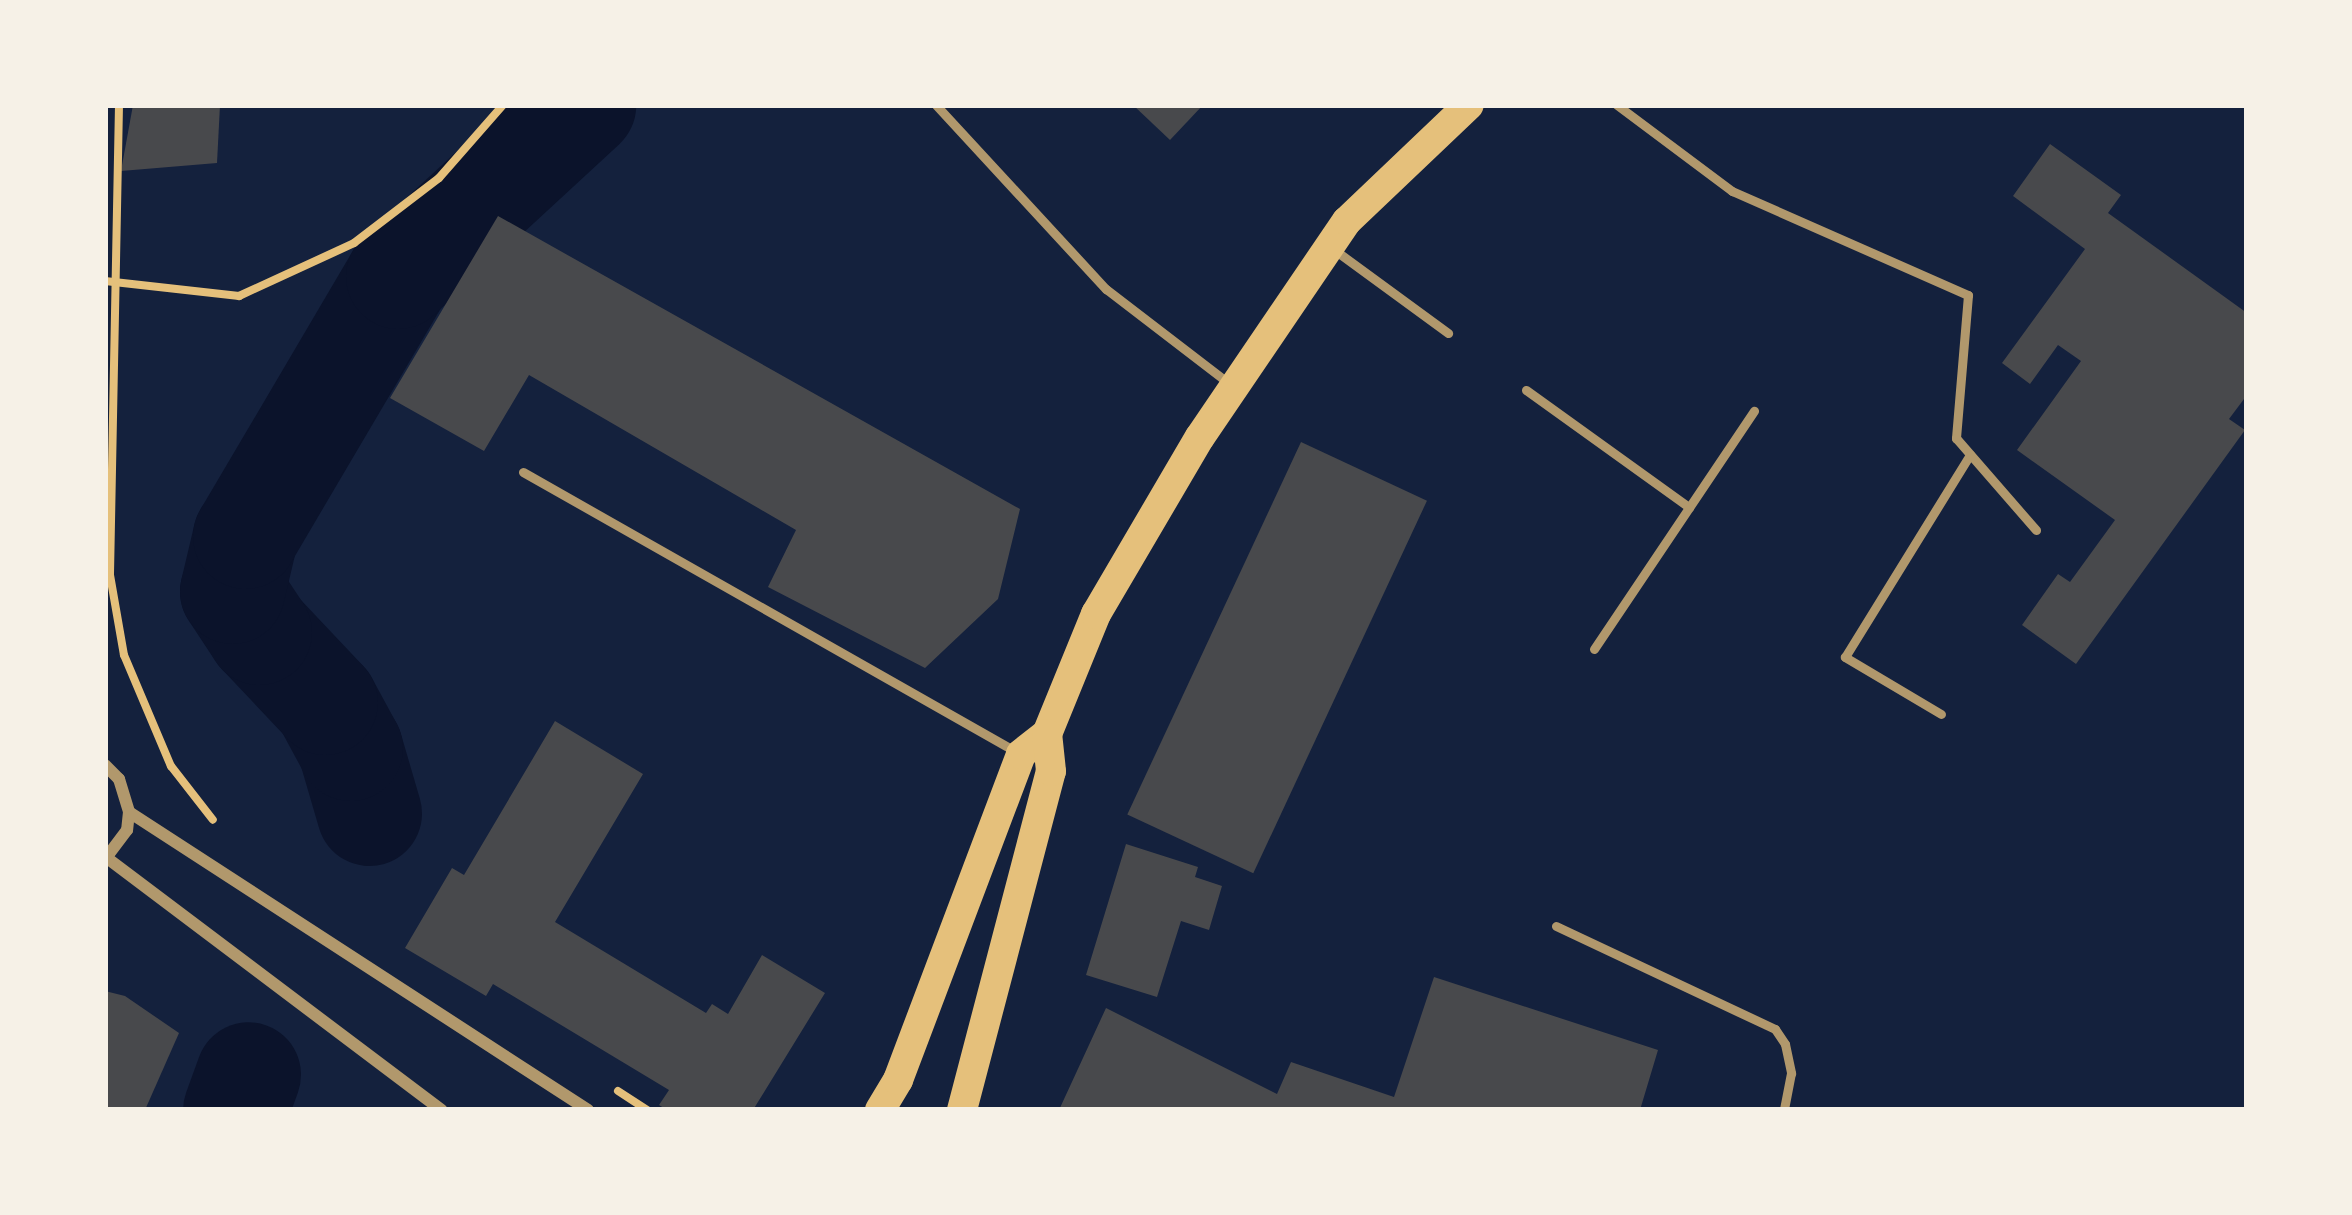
<!DOCTYPE html>
<style>
body{margin:0}
#map{position:relative;width:2352px;height:1215px;overflow:hidden;background:#14213d;font-family:"Nunito Sans",sans-serif}
div>[style]{position:absolute}
.river>*{height:105px;margin:-52.5px;padding:0 52.5px;transform-origin:52.5px;border-radius:52.5px;background:#0b132b}
.building>*{inset:0;background:#48494c;transform-origin:0 0}
.path>*{height:8px;margin:-4px;padding:0 4px;transform-origin:4px;border-radius:4px;background:#e5c07b}
.service>*{height:9px;margin:-4.5px;padding:0 4.5px;transform-origin:4.5px;border-radius:4.5px;background:#b1986c}
.minor>*{height:12px;margin:-6px;padding:0 6px;transform-origin:6px;border-radius:6px;background:#b1986c}
.primary>*{height:30px;margin:-15px;padding:0 15px;transform-origin:15px;border-radius:15px;background:#e5c07b}
span{translate:-50% -50%;white-space:nowrap;text-align:center;line-height:1.15;-webkit-text-stroke:12px #f6f1e7;paint-order:stroke}
.frame{position:absolute;inset:0;border:108px solid #f6f1e7;pointer-events:none}
</style>
<div id="map">
<div class="river">
<div style="left:369px;top:813px;width:68px;rotate:-106.3deg"></div>
<div style="left:350px;top:748px;width:52px;rotate:-118.5deg"></div>
<div style="left:325px;top:702px;width:96px;rotate:-133.3deg"></div>
<div style="left:259px;top:632px;width:49px;rotate:-123.4deg"></div>
<div style="left:232px;top:591px;width:57px;rotate:-76.7deg"></div>
<div style="left:245px;top:536px;width:302px;rotate:-59.5deg"></div>
<div style="left:398px;top:276px;width:252px;rotate:-42.7deg"></div>
<div style="left:235px;top:1110px;width:38px;rotate:-70deg"></div>
</div>
<div class="building">
<div style="clip-path:polygon(133px 105px,220px 105px,217px 163px,121px 171px)"></div>
<div style="clip-path:polygon(1133px 105px,1203px 105px,1170px 140px)"></div>
<div style="clip-path:polygon(2050px 144px,2121px 195px,2108px 213px,2247px 313px,2247px 395px,2229px 419px,2245px 430px,2076px 664px,2022px 625px,2058px 574px,2070px 582px,2115px 520px,2017px 450px,2081px 361px,2058px 345px,2030px 384px,2002px 363px,2085px 249px,2013px 196px)"></div>
<div style="clip-path:polygon(498px 216px,1020px 509px,998px 599px,925px 668px,768px 587px,796px 530px,529px 375px,484px 451px,390px 398px)"></div>
<div style="left:1301px;top:442px;width:139px;height:411px;rotate:25deg"></div>
<div style="clip-path:polygon(555px 721px,643px 774px,555px 922px,706px 1013px,712px 1004px,728px 1014px,762px 955px,825px 993px,753px 1110px,667px 1110px,659px 1105px,669px 1090px,493px 984px,486px 996px,405px 948px,452px 868px,464px 875px)"></div>
<div style="clip-path:polygon(1126px 844px,1198px 867px,1195px 877px,1222px 886px,1209px 930px,1181px 921px,1157px 997px,1086px 975px)"></div>
<div style="clip-path:polygon(1434px 977px,1658px 1050px,1640px 1110px,1059px 1110px,1106px 1008px,1277px 1094px,1291px 1062px,1394px 1097px)"></div>
<div style="clip-path:polygon(105px 991px,125px 996px,179px 1033px,145px 1110px,105px 1110px)"></div>
</div>
<div class="path">
<div style="left:119px;top:105px;width:470px;rotate:91.1deg"></div>
<div style="left:110px;top:575px;width:81px;rotate:80.1deg"></div>
<div style="left:124px;top:655px;width:121px;rotate:67.1deg"></div>
<div style="left:171px;top:766px;width:68px;rotate:52.1deg"></div>
<div style="left:105px;top:281px;width:135px;rotate:6.4deg"></div>
<div style="left:239px;top:296px;width:127px;rotate:-24.7deg"></div>
<div style="left:354px;top:243px;width:107px;rotate:-37.4deg"></div>
<div style="left:439px;top:178px;width:97px;rotate:-48.8deg"></div>
<div style="left:618px;top:1091px;width:35px;rotate:33deg"></div>
</div>
<div class="service">
<div style="left:936px;top:105px;width:251px;rotate:47.3deg"></div>
<div style="left:1106px;top:289px;width:156px;rotate:37.5deg"></div>
<div style="left:1617px;top:105px;width:144px;rotate:36.8deg"></div>
<div style="left:1732px;top:191px;width:258px;rotate:23.8deg"></div>
<div style="left:1968px;top:295px;width:144px;rotate:94.8deg"></div>
<div style="left:1956px;top:438px;width:122px;rotate:49deg"></div>
<div style="left:1336px;top:251px;width:139px;rotate:36.2deg"></div>
<div style="left:1526px;top:390px;width:201px;rotate:35.7deg"></div>
<div style="left:523px;top:472px;width:566px;rotate:29.56deg"></div>
<div style="left:1594px;top:649px;width:287px;rotate:-56.1deg"></div>
<div style="left:1941px;top:714px;width:112px;rotate:-149.3deg"></div>
<div style="left:1845px;top:657px;width:238px;rotate:-58.3deg"></div>
<div style="left:1556px;top:926px;width:242px;rotate:25.2deg"></div>
<div style="left:1775px;top:1029px;width:18px;rotate:56deg"></div>
<div style="left:1785px;top:1044px;width:30px;rotate:78deg"></div>
<div style="left:1791px;top:1073px;width:38px;rotate:101deg"></div>
</div>
<div class="minor">
<div style="left:105px;top:765px;width:20px;rotate:45deg"></div>
<div style="left:119px;top:779px;width:34px;rotate:73deg"></div>
<div style="left:129px;top:812px;width:18px;rotate:96deg"></div>
<div style="left:127px;top:830px;width:36px;rotate:127deg"></div>
<div style="left:129px;top:812px;width:547px;rotate:32.99deg"></div>
<div style="left:107px;top:858px;width:419px;rotate:37deg"></div>
</div>
<div class="primary">
<div style="left:880px;top:1110px;width:35px;rotate:-59deg"></div>
<div style="left:898px;top:1080px;width:348px;rotate:-69.3deg"></div>
<div style="left:1021px;top:754px;width:33px;rotate:-38deg"></div>
<div style="left:1047px;top:734px;width:130px;rotate:-67.8deg"></div>
<div style="left:1096px;top:614px;width:205px;rotate:-59.6deg"></div>
<div style="left:1200px;top:437px;width:261px;rotate:-55.8deg"></div>
<div style="left:1347px;top:221px;width:168px;rotate:-43.6deg"></div>
<div style="left:962px;top:1110px;width:350px;rotate:-75.3deg"></div>
<div style="left:1051px;top:771px;width:37px;rotate:-96deg"></div>
</div>
<div class="frame"></div>
</div>
